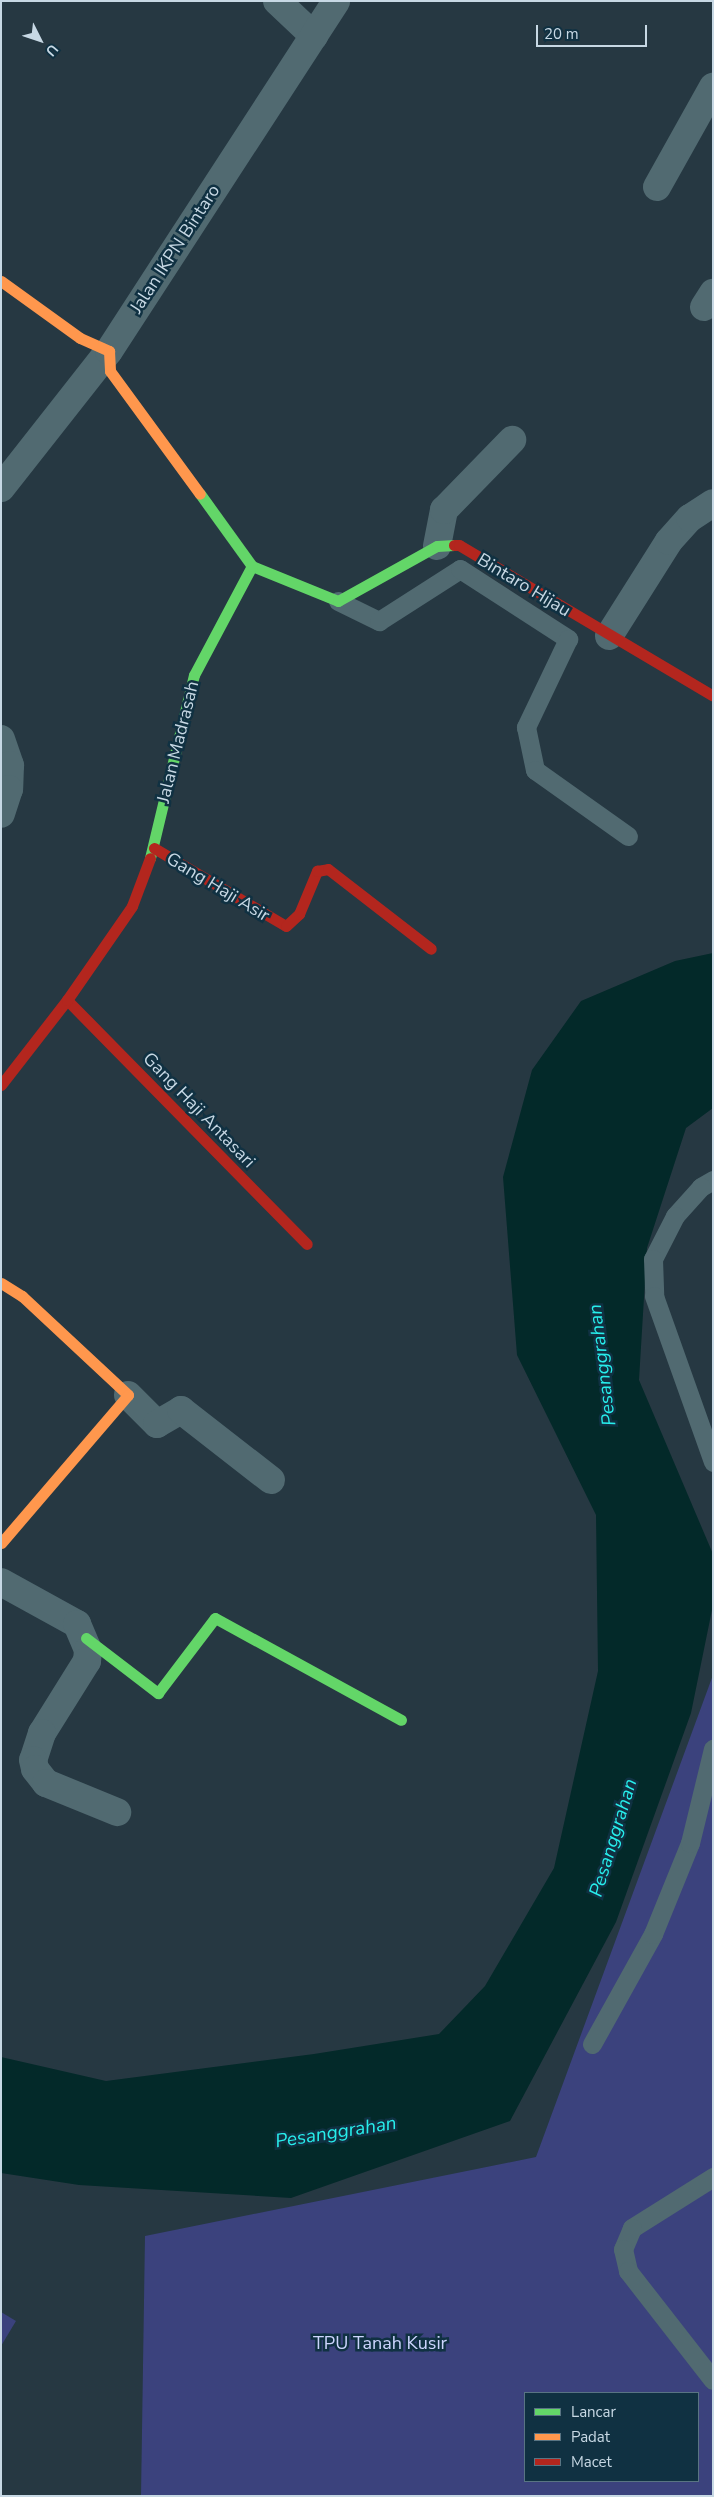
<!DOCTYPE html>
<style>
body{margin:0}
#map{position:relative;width:714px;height:2497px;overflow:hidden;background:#263842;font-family:"Nunito Sans",sans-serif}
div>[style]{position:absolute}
.green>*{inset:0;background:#3b427d}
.water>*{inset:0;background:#032929}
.lane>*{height:19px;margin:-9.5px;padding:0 9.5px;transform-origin:9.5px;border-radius:9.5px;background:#516a71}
.street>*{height:28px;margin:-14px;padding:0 14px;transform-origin:14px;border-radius:14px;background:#516a71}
.fast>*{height:11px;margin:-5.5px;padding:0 5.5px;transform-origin:5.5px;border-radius:5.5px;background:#63d668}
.slow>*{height:11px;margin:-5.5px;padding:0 5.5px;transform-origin:5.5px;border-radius:5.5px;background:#ff974d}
.jam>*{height:11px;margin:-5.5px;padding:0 5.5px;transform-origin:5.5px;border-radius:5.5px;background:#b3261e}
span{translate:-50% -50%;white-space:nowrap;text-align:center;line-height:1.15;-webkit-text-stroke:5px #103142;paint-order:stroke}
.street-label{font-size:18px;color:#c7d8e4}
.park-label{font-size:18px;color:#cdd5fe}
.water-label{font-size:19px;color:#27eeec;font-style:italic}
.frame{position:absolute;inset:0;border:2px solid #c7d8e4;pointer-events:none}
.legend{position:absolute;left:524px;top:2392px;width:175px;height:90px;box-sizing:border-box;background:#103142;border:1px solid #597483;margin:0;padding:6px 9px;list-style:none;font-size:15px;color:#c7d8e4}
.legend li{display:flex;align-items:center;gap:10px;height:25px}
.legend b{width:25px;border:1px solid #597483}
.north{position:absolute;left:15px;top:15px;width:50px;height:50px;-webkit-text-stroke:4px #103142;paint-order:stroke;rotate:131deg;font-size:14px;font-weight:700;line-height:20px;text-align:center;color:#c7d8e4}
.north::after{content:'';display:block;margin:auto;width:18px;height:22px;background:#c7d8e4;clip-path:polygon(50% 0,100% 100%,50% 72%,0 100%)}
.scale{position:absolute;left:536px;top:25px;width:111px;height:22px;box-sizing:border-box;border:2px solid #c7d8e4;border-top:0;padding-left:6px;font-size:15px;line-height:18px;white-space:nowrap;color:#c7d8e4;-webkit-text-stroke:4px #103142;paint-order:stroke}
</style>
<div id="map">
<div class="green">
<div style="clip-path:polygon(evenodd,713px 1675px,713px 2496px,141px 2496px,145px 2236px,536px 2157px,713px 1675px,525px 2393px,698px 2393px,698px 2481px,525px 2481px,525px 2393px)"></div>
<div style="clip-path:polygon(1px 2312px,16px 2321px,1px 2346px)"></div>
</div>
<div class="water">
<div style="clip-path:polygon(713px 953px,713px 1108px,686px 1128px,647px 1248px,639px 1380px,713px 1554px,713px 1605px,691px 1713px,616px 1922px,510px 2121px,291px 2198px,79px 2185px,1px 2173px,1px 2057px,106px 2081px,314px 2054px,439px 2034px,485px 1986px,554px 1868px,598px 1671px,596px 1515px,517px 1355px,503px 1177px,532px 1070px,581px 1001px,675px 961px)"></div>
</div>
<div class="lane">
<div style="left:338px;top:601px;width:46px;rotate:26deg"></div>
<div style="left:379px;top:621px;width:96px;rotate:-32.7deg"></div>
<div style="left:460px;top:569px;width:129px;rotate:32.9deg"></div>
<div style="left:568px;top:639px;width:98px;rotate:115.5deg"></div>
<div style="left:526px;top:727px;width:44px;rotate:78.2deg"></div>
<div style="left:535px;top:770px;width:114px;rotate:35.4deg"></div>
<div style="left:713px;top:1180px;width:14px;rotate:150deg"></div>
<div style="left:701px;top:1187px;width:39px;rotate:132deg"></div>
<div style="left:675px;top:1216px;width:48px;rotate:117.1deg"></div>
<div style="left:653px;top:1259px;width:37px;rotate:88deg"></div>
<div style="left:654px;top:1296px;width:176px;rotate:70.4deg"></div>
<div style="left:592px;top:2044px;width:126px;rotate:-61deg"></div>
<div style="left:653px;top:1934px;width:98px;rotate:-67.9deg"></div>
<div style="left:690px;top:1843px;width:97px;rotate:-76.3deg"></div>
<div style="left:713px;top:2177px;width:96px;rotate:147.8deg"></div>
<div style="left:632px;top:2228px;width:23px;rotate:113deg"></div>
<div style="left:623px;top:2249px;width:23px;rotate:77deg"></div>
<div style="left:628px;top:2271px;width:138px;rotate:52.1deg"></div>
</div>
<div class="street">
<div style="left:277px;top:1px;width:51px;rotate:43.4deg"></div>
<div style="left:657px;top:187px;width:115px;rotate:-60.8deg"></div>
<div style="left:704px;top:307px;width:17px;rotate:-57deg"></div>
<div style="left:1px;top:488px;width:174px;rotate:-51.8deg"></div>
<div style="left:109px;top:351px;width:417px;rotate:-57deg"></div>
<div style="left:437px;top:546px;width:37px;rotate:-79deg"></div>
<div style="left:444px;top:510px;width:98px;rotate:-45.8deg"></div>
<div style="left:609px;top:636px;width:112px;rotate:-57.7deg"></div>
<div style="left:669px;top:541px;width:31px;rotate:-48deg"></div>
<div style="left:690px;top:518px;width:27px;rotate:-33deg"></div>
<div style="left:1px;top:739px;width:28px;rotate:71deg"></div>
<div style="left:10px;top:765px;width:24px;rotate:92deg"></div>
<div style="left:9px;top:789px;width:26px;rotate:108deg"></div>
<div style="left:128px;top:1395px;width:41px;rotate:45deg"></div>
<div style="left:157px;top:1424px;width:28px;rotate:-30deg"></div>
<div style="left:181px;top:1410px;width:114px;rotate:37.9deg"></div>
<div style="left:1px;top:1582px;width:87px;rotate:28.9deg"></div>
<div style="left:77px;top:1624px;width:28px;rotate:67deg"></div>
<div style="left:88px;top:1650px;width:11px;rotate:95deg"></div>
<div style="left:87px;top:1661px;width:85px;rotate:122deg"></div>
<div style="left:42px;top:1733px;width:28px;rotate:108deg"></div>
<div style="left:33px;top:1760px;width:9px;rotate:77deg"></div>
<div style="left:35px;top:1769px;width:18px;rotate:52deg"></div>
<div style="left:46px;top:1783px;width:77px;rotate:22.2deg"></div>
</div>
<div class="fast">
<div style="left:252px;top:566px;width:93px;rotate:22.1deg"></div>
<div style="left:338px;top:601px;width:113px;rotate:-29.1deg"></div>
<div style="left:437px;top:546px;width:17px;rotate:-3deg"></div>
<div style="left:150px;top:858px;width:188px;rotate:-76.5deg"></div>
<div style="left:194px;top:675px;width:123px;rotate:-62deg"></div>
<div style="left:252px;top:566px;width:89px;rotate:-125.8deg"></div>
<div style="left:86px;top:1638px;width:91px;rotate:37.4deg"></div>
<div style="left:158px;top:1693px;width:94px;rotate:-52.8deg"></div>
<div style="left:215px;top:1618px;width:212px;rotate:28.7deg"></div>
</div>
<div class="slow">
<div style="left:1px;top:281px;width:97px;rotate:35.8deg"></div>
<div style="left:80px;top:338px;width:32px;rotate:24deg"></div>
<div style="left:109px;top:351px;width:20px;rotate:87deg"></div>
<div style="left:110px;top:371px;width:152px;rotate:53.8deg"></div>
<div style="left:1px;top:1283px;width:25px;rotate:32deg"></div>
<div style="left:22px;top:1296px;width:145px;rotate:43deg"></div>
<div style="left:128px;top:1395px;width:195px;rotate:130.6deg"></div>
</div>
<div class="jam">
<div style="left:454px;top:545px;width:5px"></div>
<div style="left:459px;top:545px;width:295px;rotate:30.7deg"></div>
<div style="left:154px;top:848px;width:153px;rotate:30.6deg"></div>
<div style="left:286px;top:926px;width:18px;rotate:-43deg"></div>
<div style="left:299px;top:914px;width:47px;rotate:-67.3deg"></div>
<div style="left:317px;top:871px;width:11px;rotate:-10deg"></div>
<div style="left:328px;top:869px;width:130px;rotate:37.8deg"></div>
<div style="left:67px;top:1000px;width:342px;rotate:45.5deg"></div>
<div style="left:1px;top:1085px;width:108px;rotate:-52.2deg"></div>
<div style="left:67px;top:1000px;width:114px;rotate:-55.3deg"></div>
<div style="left:132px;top:906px;width:51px;rotate:-69.4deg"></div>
</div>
<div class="street-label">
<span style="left:175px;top:249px;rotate:-57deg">Jalan IKPN Bintaro</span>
<span style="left:524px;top:585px;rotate:31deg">Bintaro Hijau</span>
<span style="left:178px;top:742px;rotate:-76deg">Jalan Madrasah</span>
<span style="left:218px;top:887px;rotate:31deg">Gang Haji Asir</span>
<span style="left:199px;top:1110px;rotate:46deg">Gang Haji Antasari</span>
</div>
<div class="park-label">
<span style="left:380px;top:2343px">TPU Tanah Kusir</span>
</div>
<div class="water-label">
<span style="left:603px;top:1365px;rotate:-97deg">Pesanggrahan</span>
<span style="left:614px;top:1838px;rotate:-73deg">Pesanggrahan</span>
<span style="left:336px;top:2133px;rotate:-9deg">Pesanggrahan</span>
</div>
<div class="frame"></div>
<ul class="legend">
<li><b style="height:6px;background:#63d668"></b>Lancar</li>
<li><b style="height:6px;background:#ff974d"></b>Padat</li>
<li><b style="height:6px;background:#b3261e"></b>Macet</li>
</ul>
<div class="north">U</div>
<div class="scale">20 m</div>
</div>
